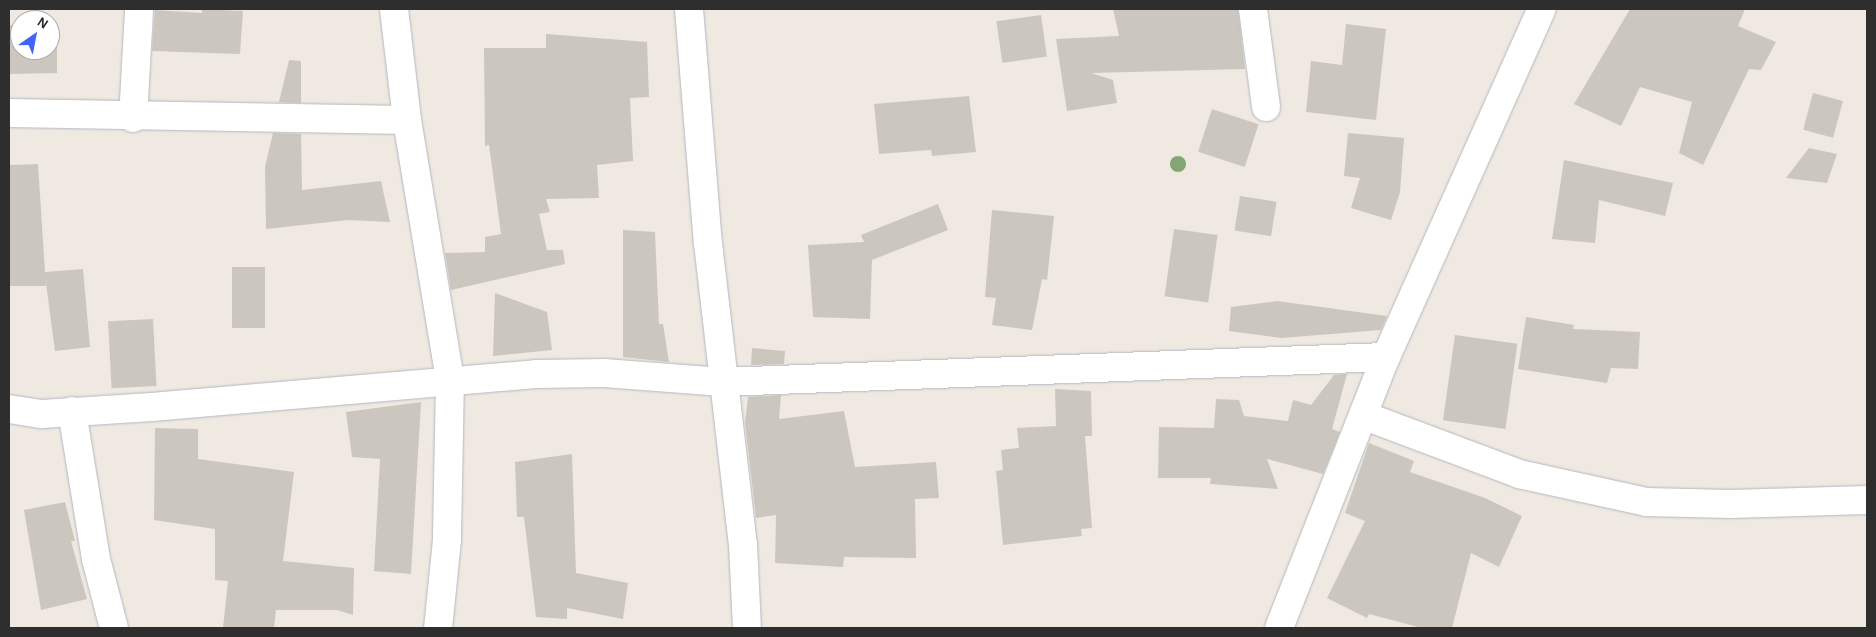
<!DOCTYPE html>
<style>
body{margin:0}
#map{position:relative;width:1876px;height:637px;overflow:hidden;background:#efe9e1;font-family:"Alegreya Sans",sans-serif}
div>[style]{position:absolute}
.building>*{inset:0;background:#cbc7bf;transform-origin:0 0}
.roads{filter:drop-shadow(0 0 1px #b4b7c1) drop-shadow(0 0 1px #b4b7c1)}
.street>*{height:28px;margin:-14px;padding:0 14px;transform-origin:14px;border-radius:14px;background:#fff}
.trees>*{width:16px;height:16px;margin:-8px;border-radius:50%;background:#84a574}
span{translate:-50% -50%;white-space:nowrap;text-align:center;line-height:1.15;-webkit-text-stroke:4px #fff;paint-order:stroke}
.frame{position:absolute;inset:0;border:10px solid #2e2e2e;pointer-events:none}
.north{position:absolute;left:10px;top:10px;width:50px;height:50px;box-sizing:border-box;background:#fff;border:1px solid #ababab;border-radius:50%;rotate:33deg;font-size:14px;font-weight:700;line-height:20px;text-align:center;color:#2e2e2e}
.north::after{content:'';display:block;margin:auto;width:18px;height:22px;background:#4264fb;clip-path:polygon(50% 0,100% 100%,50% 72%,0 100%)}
</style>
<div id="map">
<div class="building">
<div style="clip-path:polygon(202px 9px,243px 11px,240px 54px,152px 51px,155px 10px,202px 13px)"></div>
<div style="clip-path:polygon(1113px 9px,1238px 9px,1245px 69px,1091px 73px,1113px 80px,1117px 103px,1067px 111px,1056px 39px,1119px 36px)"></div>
<div style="clip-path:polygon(1630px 9px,1745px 9px,1738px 26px,1776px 42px,1761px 70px,1749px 69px,1703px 165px,1679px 153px,1692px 102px,1640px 87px,1621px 126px,1574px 104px)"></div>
<div style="left:1041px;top:15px;width:42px;height:45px;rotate:82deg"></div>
<div style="clip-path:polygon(1346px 24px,1386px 29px,1376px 120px,1306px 112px,1311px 61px,1342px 65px)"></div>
<div style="clip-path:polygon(9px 25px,20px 25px,20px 50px,50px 50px,50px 25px,57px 26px,57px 73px,9px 74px)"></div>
<div style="clip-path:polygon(546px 34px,647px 42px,649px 97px,630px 98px,633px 161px,597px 165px,599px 198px,546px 199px,550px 212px,539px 214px,547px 250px,563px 250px,565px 264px,451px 290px,445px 253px,485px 252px,485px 237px,501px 234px,489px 145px,485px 146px,484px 48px,546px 48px)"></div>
<div style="clip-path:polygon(289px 60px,301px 61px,301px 103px,279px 102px)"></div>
<div style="left:1813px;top:93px;width:31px;height:38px;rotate:15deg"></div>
<div style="clip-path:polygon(969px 96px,976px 152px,932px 156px,931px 150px,879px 154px,874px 104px)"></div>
<div style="left:1212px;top:109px;width:49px;height:45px;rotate:18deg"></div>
<div style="clip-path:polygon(273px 133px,301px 134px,302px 190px,381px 181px,390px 222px,348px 220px,266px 229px,265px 167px)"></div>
<div style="clip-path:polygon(1348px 133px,1404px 138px,1400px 192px,1391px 220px,1351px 208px,1360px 178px,1344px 176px)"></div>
<div style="clip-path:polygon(1809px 148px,1837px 154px,1827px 183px,1786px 178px)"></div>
<div style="clip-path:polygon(1564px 160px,1673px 183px,1665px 216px,1599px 200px,1595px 243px,1552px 239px)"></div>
<div style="clip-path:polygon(38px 164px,45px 272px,83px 269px,90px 347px,55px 351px,45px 276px,46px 286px,9px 286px,9px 165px)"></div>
<div style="left:1240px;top:196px;width:37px;height:35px;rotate:9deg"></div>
<div style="clip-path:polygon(938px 204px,948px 230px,872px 260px,870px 319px,813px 317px,808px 245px,864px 242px,861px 235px)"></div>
<div style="clip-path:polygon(992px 210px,1054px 216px,1047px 280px,1042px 279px,1032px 330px,992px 325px,996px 298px,985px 297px)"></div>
<div style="left:1174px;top:229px;width:44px;height:68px;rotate:8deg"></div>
<div style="clip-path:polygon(623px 230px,655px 232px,659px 324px,663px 324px,669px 362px,623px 357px)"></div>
<div style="left:232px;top:267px;width:33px;height:61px"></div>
<div style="clip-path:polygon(495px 293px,547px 312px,552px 350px,493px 356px)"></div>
<div style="clip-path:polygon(1277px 301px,1387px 316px,1381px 330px,1281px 338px,1229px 331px,1231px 307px)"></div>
<div style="clip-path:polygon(1526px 317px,1574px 325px,1573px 329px,1640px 332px,1638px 369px,1611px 368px,1607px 383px,1518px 369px)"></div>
<div style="left:153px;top:319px;width:67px;height:45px;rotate:87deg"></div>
<div style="left:1455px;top:335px;width:63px;height:86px;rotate:8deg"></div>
<div style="clip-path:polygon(752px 348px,785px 351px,784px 364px,751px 365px)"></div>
<div style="clip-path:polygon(1347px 374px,1332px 429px,1340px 432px,1323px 474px,1267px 459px,1278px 489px,1210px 484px,1211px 478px,1158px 478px,1159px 427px,1214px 428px,1216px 399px,1239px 400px,1244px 416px,1288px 421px,1293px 400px,1311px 405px,1334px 375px)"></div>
<div style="clip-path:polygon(1055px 389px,1091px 391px,1092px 436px,1085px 436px,1092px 528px,1081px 529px,1082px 536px,1003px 545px,996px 471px,1003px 470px,1001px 450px,1019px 448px,1017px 428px,1056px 426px)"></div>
<div style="clip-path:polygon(781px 395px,779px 419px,844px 411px,855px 467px,936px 462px,939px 498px,915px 499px,916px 558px,844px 557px,843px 567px,775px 563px,776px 515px,756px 518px,745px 422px,748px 397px)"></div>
<div style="clip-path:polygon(421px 402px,411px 574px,374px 571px,380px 459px,352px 457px,346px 412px)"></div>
<div style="clip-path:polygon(155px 428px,198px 429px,198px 459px,294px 472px,283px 561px,354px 568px,353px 615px,337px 610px,276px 610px,274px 628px,223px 628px,228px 581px,215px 580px,215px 529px,154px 520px)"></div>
<div style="clip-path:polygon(1369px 443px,1414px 461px,1410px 472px,1485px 498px,1522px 516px,1499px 567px,1471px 553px,1452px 628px,1422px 628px,1369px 614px,1367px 618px,1327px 598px,1365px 521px,1345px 513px)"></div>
<div style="clip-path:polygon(572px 454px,576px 573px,628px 583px,623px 619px,567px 608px,567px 619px,536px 617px,524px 517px,517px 517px,515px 462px)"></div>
<div style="clip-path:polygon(65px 502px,75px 541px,71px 541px,87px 599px,41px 610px,24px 510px)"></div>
</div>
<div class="roads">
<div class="street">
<div style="left:394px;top:9px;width:112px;rotate:83.3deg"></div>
<div style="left:407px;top:120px;width:264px;rotate:80.6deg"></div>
<div style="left:450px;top:380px;width:160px;rotate:91.1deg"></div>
<div style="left:447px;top:540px;width:88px;rotate:95.8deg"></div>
<div style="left:689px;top:9px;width:235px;rotate:85.4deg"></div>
<div style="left:708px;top:243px;width:303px;rotate:83.4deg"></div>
<div style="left:743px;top:544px;width:84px;rotate:87.3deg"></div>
<div style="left:1253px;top:9px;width:99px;rotate:82.4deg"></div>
<div style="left:9px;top:113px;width:398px;rotate:1deg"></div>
<div style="left:133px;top:118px;width:109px;rotate:-86.8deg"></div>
<div style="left:9px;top:409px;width:33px;rotate:9deg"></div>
<div style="left:42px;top:414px;width:110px;rotate:-3.6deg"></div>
<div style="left:152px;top:407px;width:385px;rotate:-4.9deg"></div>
<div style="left:536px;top:374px;width:68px;rotate:-0.8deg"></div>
<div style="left:604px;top:373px;width:119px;rotate:4.3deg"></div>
<div style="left:723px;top:382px;width:663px;rotate:-2.16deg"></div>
<div style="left:72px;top:411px;width:150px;rotate:80.8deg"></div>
<div style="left:96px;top:559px;width:71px;rotate:75.4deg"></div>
<div style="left:1365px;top:416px;width:165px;rotate:20.6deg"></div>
<div style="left:1519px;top:474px;width:130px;rotate:12.4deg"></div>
<div style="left:1646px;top:502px;width:85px;rotate:1.3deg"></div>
<div style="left:1731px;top:504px;width:136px;rotate:-1.7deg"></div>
<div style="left:1279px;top:628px;width:291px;rotate:-68.5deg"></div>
<div style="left:1386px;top:357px;width:381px;rotate:-65.9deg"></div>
</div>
</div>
<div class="trees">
<div style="left:1178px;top:164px"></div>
</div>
<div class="frame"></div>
<div class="north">N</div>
</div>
